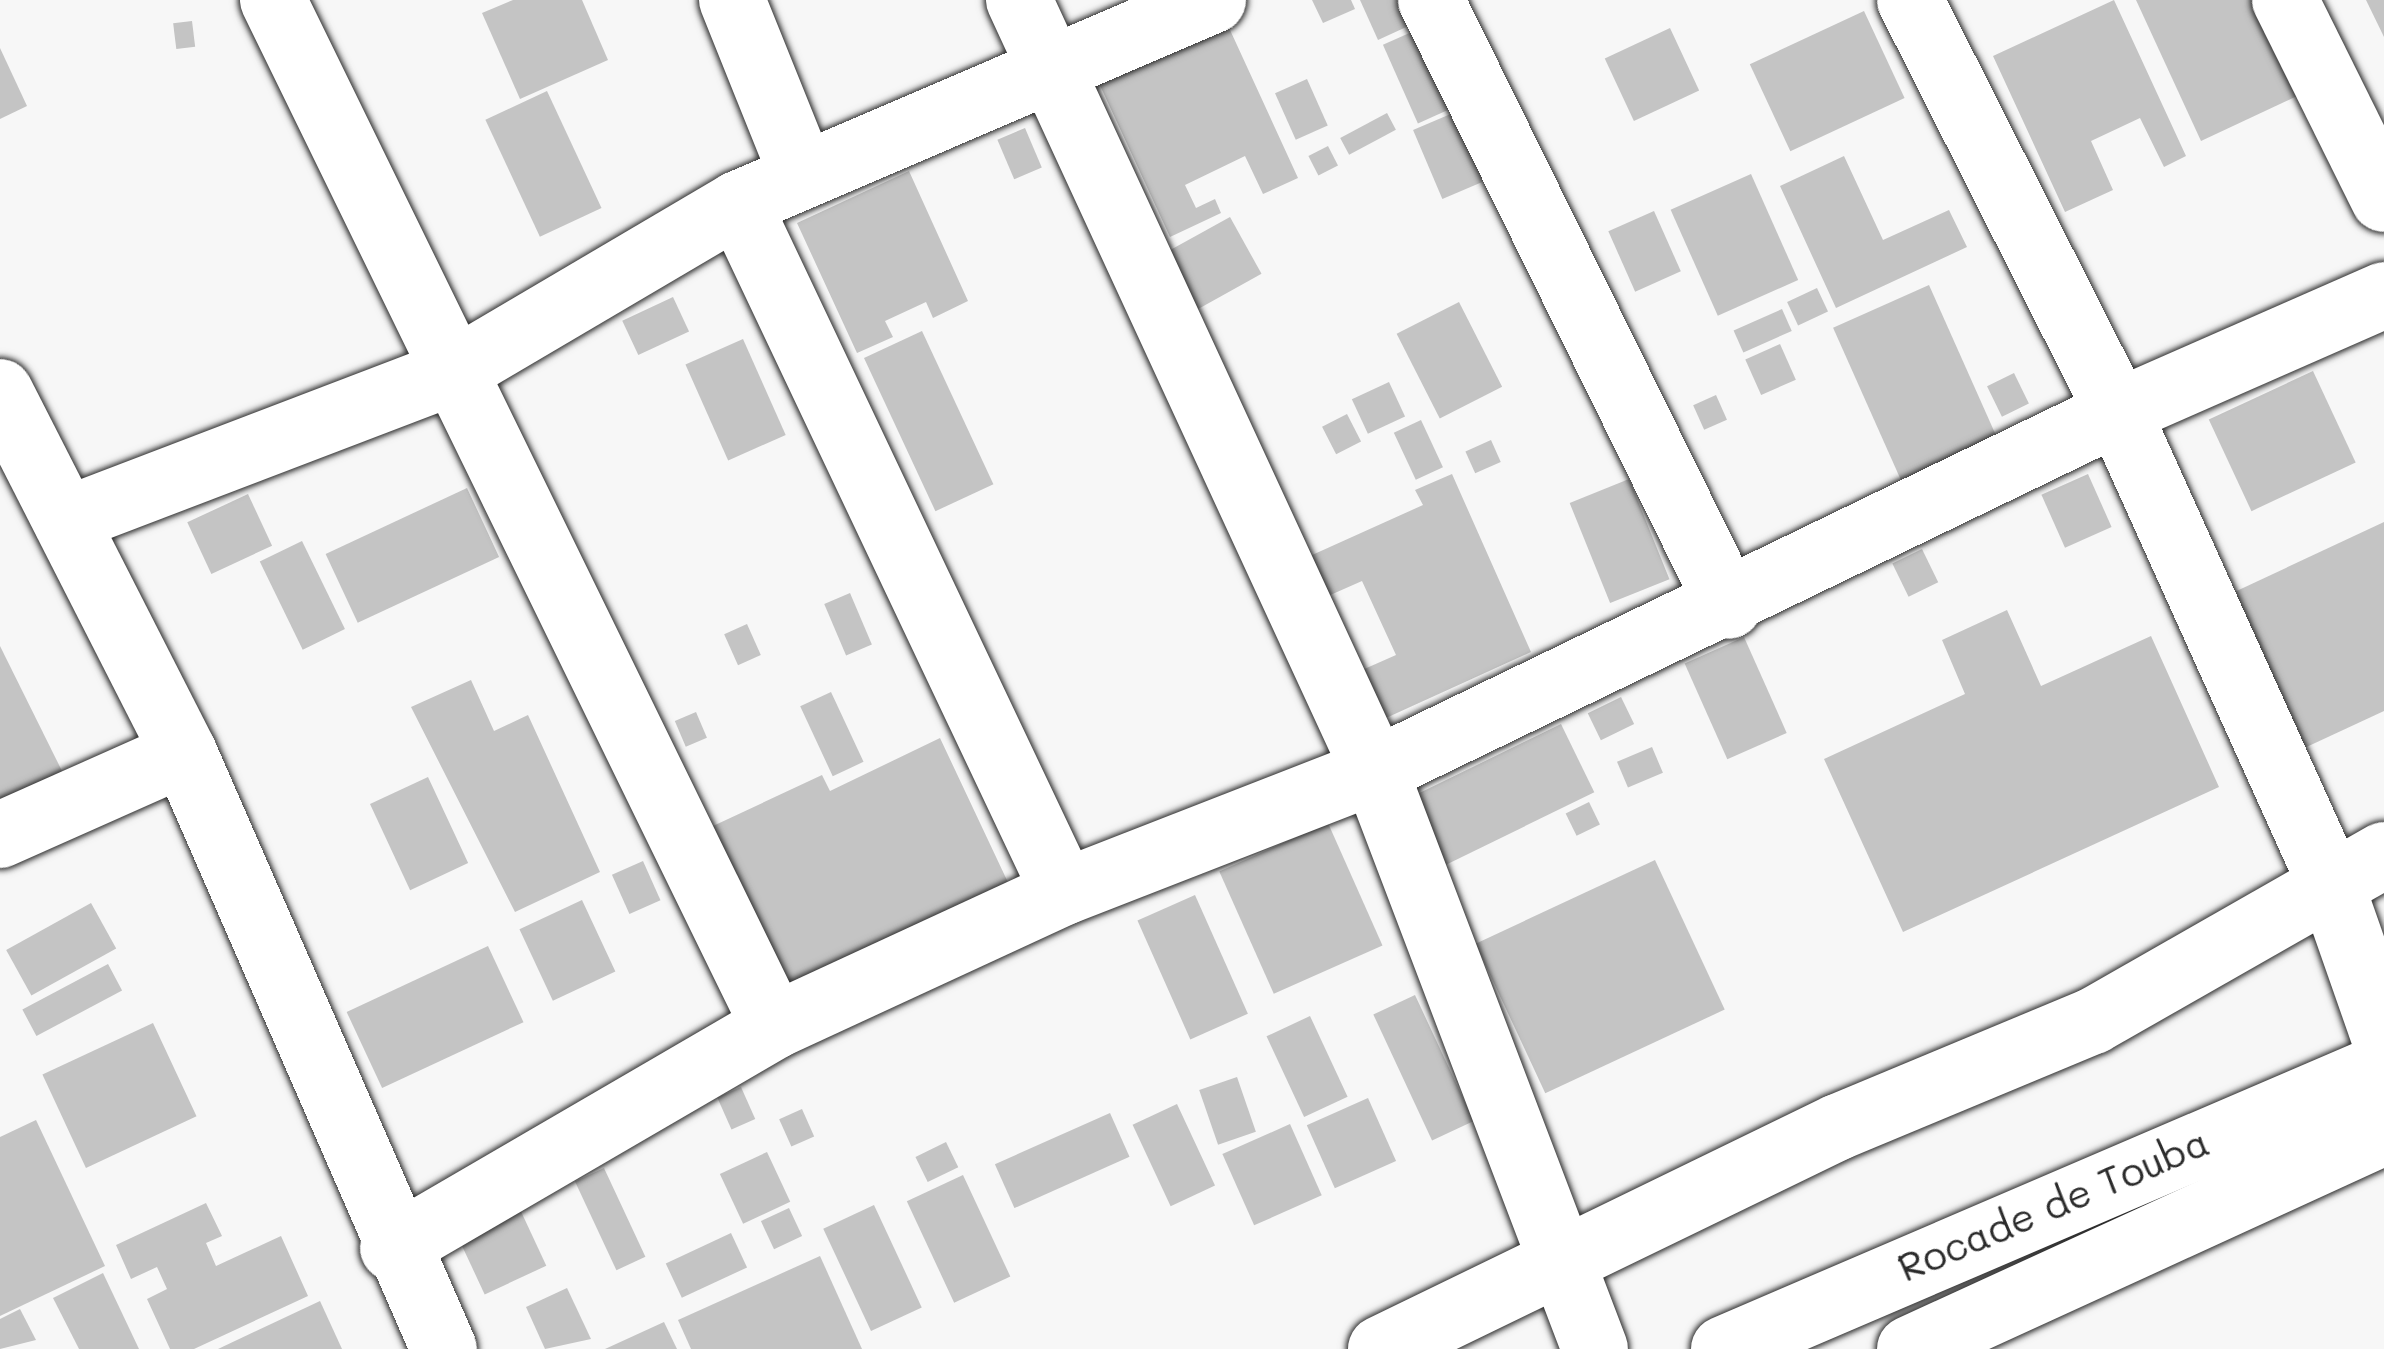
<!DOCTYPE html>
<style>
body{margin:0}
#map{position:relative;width:2384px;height:1349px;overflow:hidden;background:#f7f7f7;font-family:Mali,sans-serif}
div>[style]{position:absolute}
.building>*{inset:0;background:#c4c4c4;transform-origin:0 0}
.roads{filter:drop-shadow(0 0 3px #2b2b2b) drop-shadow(0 0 3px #2b2b2b)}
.minor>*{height:66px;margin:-33px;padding:0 33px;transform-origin:33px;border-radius:33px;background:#fff}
.major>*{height:66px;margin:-33px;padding:0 33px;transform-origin:33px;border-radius:33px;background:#fff}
span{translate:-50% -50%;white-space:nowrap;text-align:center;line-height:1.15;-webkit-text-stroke:9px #fff;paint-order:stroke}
.street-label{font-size:39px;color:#2b2b2b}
</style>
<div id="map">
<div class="building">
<div style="clip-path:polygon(513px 0,582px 0,608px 60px,520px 99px,482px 13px)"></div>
<div style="clip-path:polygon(1312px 0,1351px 0,1355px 9px,1323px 23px)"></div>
<div style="clip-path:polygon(1360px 0,1405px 0,1415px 23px,1378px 40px)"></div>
<div style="clip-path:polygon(2114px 0,2186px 156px,2164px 167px,2140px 118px,2091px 141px,2113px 190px,2065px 212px,1993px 56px)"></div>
<div style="clip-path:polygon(2136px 0,2292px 0,2329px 81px,2201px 141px)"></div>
<div style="clip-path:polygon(2366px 0,2384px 0,2384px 37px)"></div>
<div style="left:1864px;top:11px;width:96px;height:126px;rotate:65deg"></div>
<div style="clip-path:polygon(1225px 19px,1298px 178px,1263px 194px,1245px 156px,1185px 185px,1196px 208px,1215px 199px,1221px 213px,1170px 237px,1097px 79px)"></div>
<div style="left:192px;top:21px;width:26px;height:19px;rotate:83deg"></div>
<div style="left:1670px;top:28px;width:69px;height:72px;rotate:65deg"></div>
<div style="left:1414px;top:31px;width:86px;height:34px;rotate:66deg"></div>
<div style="clip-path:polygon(0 48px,27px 106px,0 119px)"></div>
<div style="left:1307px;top:79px;width:51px;height:35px;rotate:66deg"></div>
<div style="left:547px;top:91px;width:129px;height:68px;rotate:65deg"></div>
<div style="left:1460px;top:110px;width:75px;height:51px;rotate:67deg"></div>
<div style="left:1387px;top:113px;width:19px;height:53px;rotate:62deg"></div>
<div style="left:1025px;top:128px;width:43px;height:30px;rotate:67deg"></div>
<div style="left:1328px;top:146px;width:22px;height:22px;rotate:63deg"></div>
<div style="clip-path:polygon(1844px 156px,1883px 240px,1949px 210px,1967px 247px,1836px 308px,1780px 186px)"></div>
<div style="clip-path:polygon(909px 171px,968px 301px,933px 318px,926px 302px,885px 321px,893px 337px,857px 353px,797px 223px)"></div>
<div style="left:1751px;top:174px;width:116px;height:88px;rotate:66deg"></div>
<div style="left:1654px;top:211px;width:66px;height:50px;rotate:66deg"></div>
<div style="left:1230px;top:217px;width:65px;height:75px;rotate:61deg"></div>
<div style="left:1929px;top:285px;width:167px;height:105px;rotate:66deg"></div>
<div style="left:1817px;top:288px;width:26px;height:33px;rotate:65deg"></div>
<div style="left:673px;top:297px;width:38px;height:56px;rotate:65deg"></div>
<div style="left:1459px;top:302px;width:95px;height:70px;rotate:63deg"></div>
<div style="left:1782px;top:309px;width:24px;height:53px;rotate:66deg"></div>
<div style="left:922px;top:331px;width:169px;height:64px;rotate:65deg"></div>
<div style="left:743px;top:339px;width:105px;height:63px;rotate:66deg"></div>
<div style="left:1780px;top:344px;width:39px;height:38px;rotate:66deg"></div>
<div style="left:2313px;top:371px;width:101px;height:115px;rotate:65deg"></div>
<div style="left:2014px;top:373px;width:34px;height:30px;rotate:64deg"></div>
<div style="left:1389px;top:382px;width:38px;height:41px;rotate:65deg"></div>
<div style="left:1716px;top:395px;width:27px;height:25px;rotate:66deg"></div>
<div style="left:1347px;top:414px;width:31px;height:28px;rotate:63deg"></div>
<div style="left:1421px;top:420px;width:52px;height:30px;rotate:65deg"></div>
<div style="left:1491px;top:440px;width:24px;height:28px;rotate:66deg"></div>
<div style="clip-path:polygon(1452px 474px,1531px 652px,1375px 723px,1353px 674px,1396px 655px,1362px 581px,1319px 600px,1301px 560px,1423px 505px,1415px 490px)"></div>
<div style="left:2088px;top:474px;width:58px;height:51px;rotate:66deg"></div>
<div style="left:1629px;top:479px;width:108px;height:64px;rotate:68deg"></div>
<div style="left:467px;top:488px;width:76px;height:156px;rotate:65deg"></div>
<div style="left:248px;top:494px;width:57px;height:67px;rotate:65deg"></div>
<div style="clip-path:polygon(2384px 522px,2384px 711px,2300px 750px,2228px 595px)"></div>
<div style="left:302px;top:541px;width:98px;height:47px;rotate:64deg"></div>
<div style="left:1922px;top:549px;width:37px;height:33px;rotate:64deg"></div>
<div style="left:850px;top:593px;width:56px;height:28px;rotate:67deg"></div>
<div style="clip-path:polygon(2007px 610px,2041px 686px,2151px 636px,2219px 787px,1903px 932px,1824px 759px,1965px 694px,1942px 640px)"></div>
<div style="left:747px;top:624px;width:34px;height:25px;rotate:66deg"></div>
<div style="left:1744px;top:637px;width:105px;height:65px;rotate:66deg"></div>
<div style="clip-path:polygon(0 646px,63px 773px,0 805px)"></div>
<div style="clip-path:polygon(471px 680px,494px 731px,528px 715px,600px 872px,515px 912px,411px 707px)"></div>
<div style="left:831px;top:692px;width:77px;height:34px;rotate:65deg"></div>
<div style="left:1621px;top:697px;width:30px;height:37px;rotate:64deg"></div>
<div style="left:696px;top:712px;width:28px;height:23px;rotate:67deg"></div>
<div style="left:1561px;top:724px;width:76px;height:165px;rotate:64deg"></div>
<div style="clip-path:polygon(940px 738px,1013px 893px,792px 996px,713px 826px,822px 775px,830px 791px)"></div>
<div style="left:1652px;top:747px;width:28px;height:38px;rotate:67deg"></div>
<div style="left:428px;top:777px;width:95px;height:64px;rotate:65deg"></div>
<div style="left:1589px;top:802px;width:25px;height:26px;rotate:64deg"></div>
<div style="left:1328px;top:823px;width:134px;height:119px;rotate:66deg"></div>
<div style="left:1655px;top:860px;width:165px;height:198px;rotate:65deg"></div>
<div style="left:643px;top:861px;width:43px;height:34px;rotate:66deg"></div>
<div style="left:1195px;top:895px;width:130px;height:63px;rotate:66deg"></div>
<div style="left:582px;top:900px;width:79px;height:69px;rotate:65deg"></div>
<div style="left:91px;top:903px;width:52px;height:97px;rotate:61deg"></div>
<div style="left:488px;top:946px;width:84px;height:156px;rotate:65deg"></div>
<div style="left:108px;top:964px;width:30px;height:97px;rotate:62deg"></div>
<div style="left:1415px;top:995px;width:139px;height:46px;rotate:65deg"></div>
<div style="left:1310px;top:1016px;width:89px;height:48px;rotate:65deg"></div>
<div style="left:153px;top:1023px;width:103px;height:122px;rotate:65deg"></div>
<div style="left:1237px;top:1077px;width:58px;height:40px;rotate:71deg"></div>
<div style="left:741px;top:1087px;width:35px;height:26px;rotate:66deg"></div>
<div style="left:1368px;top:1098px;width:69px;height:67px;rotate:66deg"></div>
<div style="left:1177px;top:1104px;width:90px;height:49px;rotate:65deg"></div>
<div style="left:802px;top:1109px;width:30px;height:25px;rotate:66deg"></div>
<div style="left:1110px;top:1113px;width:48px;height:126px;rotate:66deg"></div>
<div style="clip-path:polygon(36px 1120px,105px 1266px,0 1316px,0 1137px)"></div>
<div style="left:1290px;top:1124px;width:78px;height:74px;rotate:66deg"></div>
<div style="left:946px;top:1142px;width:28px;height:34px;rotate:64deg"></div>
<div style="left:767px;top:1152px;width:55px;height:52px;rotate:65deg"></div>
<div style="left:604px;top:1168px;width:98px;height:32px;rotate:65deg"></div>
<div style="left:963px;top:1175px;width:112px;height:62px;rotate:65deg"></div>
<div style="clip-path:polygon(206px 1203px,222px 1236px,206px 1243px,216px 1266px,281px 1236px,308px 1296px,194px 1349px,170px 1349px,147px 1299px,167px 1289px,157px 1267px,131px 1279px,116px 1245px)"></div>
<div style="left:518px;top:1205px;width:67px;height:68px;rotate:65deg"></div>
<div style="left:874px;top:1205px;width:113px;height:56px;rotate:65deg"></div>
<div style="left:789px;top:1208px;width:31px;height:31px;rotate:65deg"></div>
<div style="left:731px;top:1233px;width:38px;height:72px;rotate:65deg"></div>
<div style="clip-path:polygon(820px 1256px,862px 1349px,691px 1349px,678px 1320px)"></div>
<div style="clip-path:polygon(103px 1273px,139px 1349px,79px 1349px,53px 1298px)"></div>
<div style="clip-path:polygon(567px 1288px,591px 1339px,545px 1349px,526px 1307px)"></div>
<div style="clip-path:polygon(320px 1301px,342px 1349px,218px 1349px)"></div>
<div style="clip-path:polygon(20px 1309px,36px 1340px,0 1349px,0 1319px)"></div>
<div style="clip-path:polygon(664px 1322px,677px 1349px,605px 1349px)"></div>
</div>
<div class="roads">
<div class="minor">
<div style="left:273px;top:0;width:1142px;rotate:63.97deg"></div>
<div style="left:732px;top:0;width:188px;rotate:68.1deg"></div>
<div style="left:1019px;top:0;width:849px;rotate:65.22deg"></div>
<div style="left:1375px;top:771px;width:618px;rotate:69.16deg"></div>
<div style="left:1431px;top:0;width:675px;rotate:63.81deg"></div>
<div style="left:1910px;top:0;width:462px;rotate:63.2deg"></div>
<div style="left:2118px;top:412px;width:516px;rotate:65.72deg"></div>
<div style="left:2330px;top:882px;width:163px;rotate:70.7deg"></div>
<div style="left:2285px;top:0;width:222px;rotate:63.6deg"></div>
<div style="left:738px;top:204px;width:761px;rotate:64.65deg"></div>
<div style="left:0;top:392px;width:405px;rotate:63deg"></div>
<div style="left:184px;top:753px;width:650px;rotate:66.43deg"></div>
<div style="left:66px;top:520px;width:414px;rotate:-20.9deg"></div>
<div style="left:453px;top:372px;width:331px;rotate:-30.5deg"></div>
<div style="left:738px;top:204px;width:517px;rotate:-23.24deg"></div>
<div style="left:0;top:835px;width:201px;rotate:-24deg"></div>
<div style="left:393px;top:1248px;width:441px;rotate:-30.2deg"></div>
<div style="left:774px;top:1026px;width:319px;rotate:-24.8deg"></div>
<div style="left:1064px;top:892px;width:334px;rotate:-21.3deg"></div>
<div style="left:1375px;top:771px;width:825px;rotate:-25.79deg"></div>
<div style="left:2118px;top:412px;width:291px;rotate:-23.7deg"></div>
<div style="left:1381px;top:1349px;width:508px;rotate:-25.91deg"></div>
<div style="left:1838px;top:1127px;width:276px;rotate:-22.6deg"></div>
<div style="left:2093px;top:1021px;width:335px;rotate:-29.7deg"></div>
</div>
<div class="major">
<div style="left:1724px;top:1349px;width:718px;rotate:-23.21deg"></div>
<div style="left:1910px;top:1349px;width:521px;rotate:-24.6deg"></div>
</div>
</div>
<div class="street-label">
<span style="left:2053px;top:1204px;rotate:-23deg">Rocade de Touba</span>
</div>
</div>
